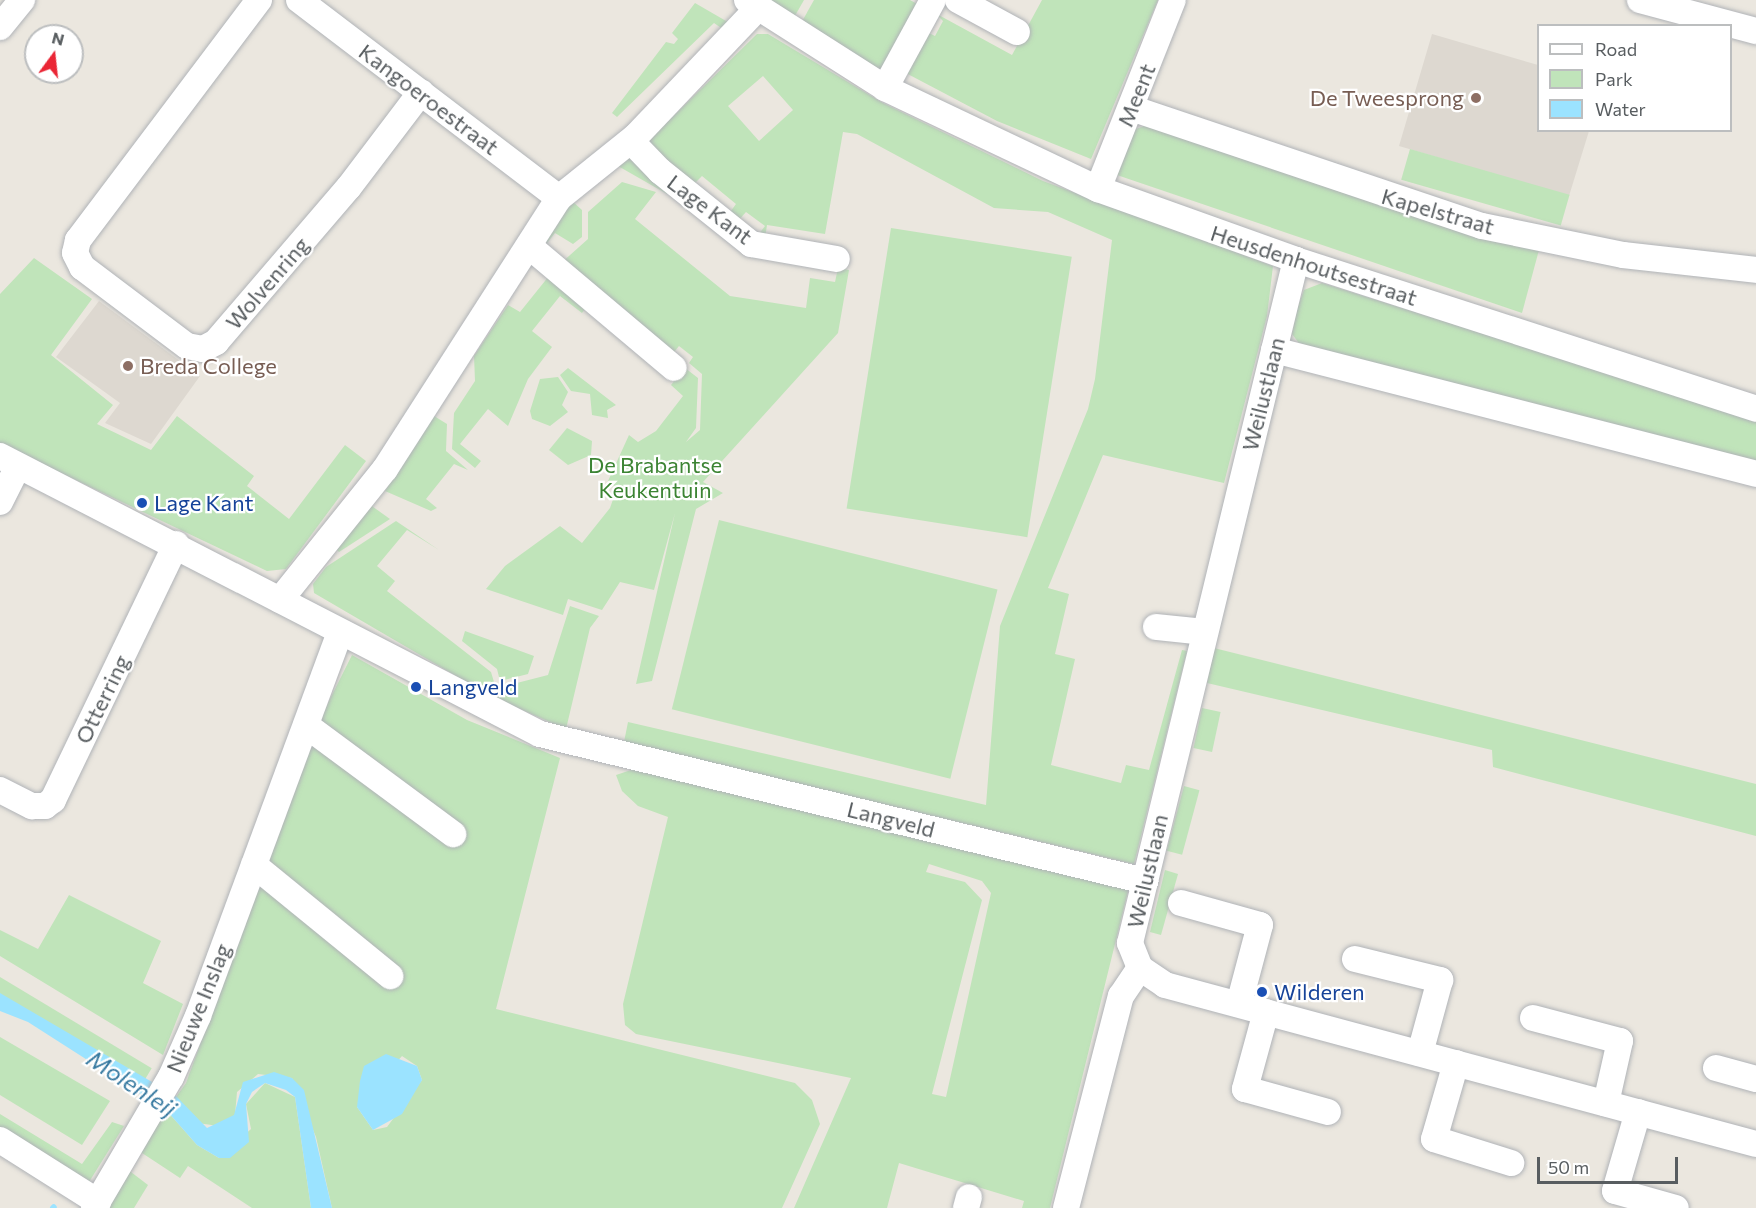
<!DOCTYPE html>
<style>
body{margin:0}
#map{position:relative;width:1756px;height:1208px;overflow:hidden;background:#ebe7df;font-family:Commissioner,sans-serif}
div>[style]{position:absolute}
.education>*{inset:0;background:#ddd8d0}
.green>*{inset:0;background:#c0e4ba;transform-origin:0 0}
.water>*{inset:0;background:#9be3ff}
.stream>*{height:6px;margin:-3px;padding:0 3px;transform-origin:3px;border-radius:3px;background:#9be3ff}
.roads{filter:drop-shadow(0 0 2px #b0b3b7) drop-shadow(0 0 2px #b0b3b7)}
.minor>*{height:26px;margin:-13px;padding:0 13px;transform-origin:13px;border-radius:13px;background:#fff}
.dots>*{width:16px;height:16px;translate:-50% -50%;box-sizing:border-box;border:3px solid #fff;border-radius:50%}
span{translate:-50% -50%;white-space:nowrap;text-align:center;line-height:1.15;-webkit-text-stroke:4.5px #fff;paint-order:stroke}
.street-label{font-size:22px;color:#585d60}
.education-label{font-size:22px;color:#785e54}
.right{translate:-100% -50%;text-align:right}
.left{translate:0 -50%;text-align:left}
.park-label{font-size:22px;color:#3c8433}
.transit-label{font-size:22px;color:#164399}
.water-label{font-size:24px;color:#35789f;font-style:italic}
.legend{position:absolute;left:1537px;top:24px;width:195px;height:108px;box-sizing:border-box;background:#fff;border:2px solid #bcbebf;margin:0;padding:8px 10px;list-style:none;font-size:18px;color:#585d60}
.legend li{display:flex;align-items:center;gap:12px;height:30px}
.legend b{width:30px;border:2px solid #bcbebf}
.north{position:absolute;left:24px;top:24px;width:60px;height:60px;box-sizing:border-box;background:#fff;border:2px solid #bcbebf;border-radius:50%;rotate:15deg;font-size:16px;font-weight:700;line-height:24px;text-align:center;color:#585d60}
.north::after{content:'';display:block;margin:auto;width:21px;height:27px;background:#ea2635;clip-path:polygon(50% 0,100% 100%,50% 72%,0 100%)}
.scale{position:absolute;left:1537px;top:1157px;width:141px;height:27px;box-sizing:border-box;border:3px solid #585d60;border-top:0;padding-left:8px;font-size:18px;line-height:21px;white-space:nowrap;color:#585d60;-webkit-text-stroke:4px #fff;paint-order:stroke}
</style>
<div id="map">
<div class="education">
<div style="clip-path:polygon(1432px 34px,1538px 65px,1538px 130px,1589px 131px,1569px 196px,1399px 146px)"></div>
<div style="clip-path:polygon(99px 301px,200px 376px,151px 444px,105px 423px,120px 403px,56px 357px)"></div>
</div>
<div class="green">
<div style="clip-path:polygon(761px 0,804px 0,792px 21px)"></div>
<div style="clip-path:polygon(814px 0,910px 0,919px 5px,879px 74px,800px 25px)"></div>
<div style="clip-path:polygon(1042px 0,1158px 0,1091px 159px,997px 121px,902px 71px,925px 31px,935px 36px,943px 21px,935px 13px,1012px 55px)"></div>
<div style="clip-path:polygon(695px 3px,733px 25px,727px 32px,714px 23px,617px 117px,612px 113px,666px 42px,674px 44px,678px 39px,672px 33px)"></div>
<div style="clip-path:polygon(evenodd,757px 34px,768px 34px,883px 103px,1043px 181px,1273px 266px,1267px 316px,1224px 483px,1103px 455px,1048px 588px,1069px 594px,1055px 654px,1075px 659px,1051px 765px,1121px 783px,1126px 765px,1149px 770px,1182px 650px,1187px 651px,1134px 864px,624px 742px,628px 722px,986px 805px,1000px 626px,1088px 409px,1095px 379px,1112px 240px,1048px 212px,994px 208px,857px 134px,843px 132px,825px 234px,767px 225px,765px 239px,756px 238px,765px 226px,746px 212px,737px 222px,728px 215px,736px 204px,702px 176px,692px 186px,647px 142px,757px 34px,763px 76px,793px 110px,759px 141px,728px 106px,763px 76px)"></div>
<div style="clip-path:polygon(1147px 125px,1539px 250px,1522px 313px,1114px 174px,1133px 130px)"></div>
<div style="left:1410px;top:149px;width:166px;height:32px;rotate:16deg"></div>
<div style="clip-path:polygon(633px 153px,670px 190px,667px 194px,618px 166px)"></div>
<div style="clip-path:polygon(622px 182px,656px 192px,635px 219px,730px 296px,806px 308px,810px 278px,835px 282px,838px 268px,849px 270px,838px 333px,703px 482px,723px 493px,696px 509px,652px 681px,636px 684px,675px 513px,654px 590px,620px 582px,602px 610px,568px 599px,563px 615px,486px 589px,505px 566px,560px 526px,582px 543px,610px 508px,617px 488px,608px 481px,629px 435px,638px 442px,656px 431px,683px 396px,671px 385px,685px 368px,698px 378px,696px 428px,686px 442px,700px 430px,702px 374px,689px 363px,693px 357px,679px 346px,670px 357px,560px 264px,588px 239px,588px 212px)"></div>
<div style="clip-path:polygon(572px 201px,582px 210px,582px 237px,573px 244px,555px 233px,547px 243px,543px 240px)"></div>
<div style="left:891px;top:228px;width:183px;height:284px;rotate:9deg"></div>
<div style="clip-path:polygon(34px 258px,92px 299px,51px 355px,113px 405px,97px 424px,151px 450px,177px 416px,254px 476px,247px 486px,289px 519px,345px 445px,366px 461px,286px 569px,267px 571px,0 444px,0 294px)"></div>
<div style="clip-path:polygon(553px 271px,589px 304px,582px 313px,560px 296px,532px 331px,552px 347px,528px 379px,508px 426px,488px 409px,460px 444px,481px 461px,475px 468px,452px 449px,454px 413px,475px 381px,474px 356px,508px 305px,520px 312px)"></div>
<div style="clip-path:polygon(1322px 283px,1756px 419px,1756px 463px,1301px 346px,1292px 334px,1297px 309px,1304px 290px)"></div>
<div style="clip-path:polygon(568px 368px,616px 405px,607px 410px,608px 418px,592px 415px,590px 394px,571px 391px,560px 375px)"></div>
<div style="clip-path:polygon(558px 377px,568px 392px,562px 405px,568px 412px,550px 426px,532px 419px,530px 411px,540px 379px)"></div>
<div style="clip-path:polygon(434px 416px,447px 424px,446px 451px,468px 470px,454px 464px,426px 499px,437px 508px,431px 511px,385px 491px)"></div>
<div style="clip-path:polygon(567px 428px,592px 441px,591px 455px,568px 465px,549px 450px)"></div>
<div style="clip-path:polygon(369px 504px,390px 519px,339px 552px,335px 548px)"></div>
<div style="left:719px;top:520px;width:287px;height:195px;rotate:14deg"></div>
<div style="clip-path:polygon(396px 521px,439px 550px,407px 530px,377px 566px,395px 581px,387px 591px,491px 672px,494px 682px,475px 687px,314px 593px,313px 584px,326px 567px)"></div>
<div style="clip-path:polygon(570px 606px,599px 616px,590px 628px,566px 729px,481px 692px,548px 675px)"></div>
<div style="clip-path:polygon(465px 631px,534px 656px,528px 674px,500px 681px,497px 669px,462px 641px)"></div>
<div style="clip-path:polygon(1214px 648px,1756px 784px,1756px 836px,1493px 767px,1492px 750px,1207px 683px)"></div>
<div style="clip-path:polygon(evenodd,352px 655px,467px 720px,560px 758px,496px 1009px,795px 1083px,812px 1100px,820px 1124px,782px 1208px,332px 1208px,316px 1137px,292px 1078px,258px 1074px,237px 1092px,235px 1115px,219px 1126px,197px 1123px,176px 1097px,186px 1083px,319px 721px,352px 655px,402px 1056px,417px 1066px,422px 1080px,387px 1127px,373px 1130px,357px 1107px,402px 1056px)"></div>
<div style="left:1202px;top:708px;width:19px;height:41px;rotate:12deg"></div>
<div style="clip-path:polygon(evenodd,634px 769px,1129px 887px,1050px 1208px,1022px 1208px,1024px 1201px,899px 1163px,887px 1208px,794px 1208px,851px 1078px,636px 1034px,625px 1025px,623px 1004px,668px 817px,638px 806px,622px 791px,616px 775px,634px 769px,929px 864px,982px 881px,991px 893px,946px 1097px,932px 1094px,982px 900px,965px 882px,926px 872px,929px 864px)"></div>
<div style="left:1184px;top:786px;width:16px;height:67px;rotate:15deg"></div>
<div style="clip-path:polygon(1165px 870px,1178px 874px,1161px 935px,1150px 932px)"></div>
<div style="clip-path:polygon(69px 895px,161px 941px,143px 983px,183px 1004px,163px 1055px,0 956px,0 930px,38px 949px)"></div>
<div style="left:0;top:977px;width:177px;height:16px;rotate:31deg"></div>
<div style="clip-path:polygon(0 1037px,110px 1101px,82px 1145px,0 1095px)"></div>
<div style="clip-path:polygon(265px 1083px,295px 1097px,311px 1208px,252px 1208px,188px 1166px,180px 1178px,139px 1151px,167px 1111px,197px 1145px,219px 1158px,251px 1129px,246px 1104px)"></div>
<div style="clip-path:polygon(0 1114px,82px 1164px,112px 1122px,124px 1126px,89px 1182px,0 1130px)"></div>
<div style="clip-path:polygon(127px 1169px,148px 1185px,134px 1208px,103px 1208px)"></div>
</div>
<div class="water">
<div style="clip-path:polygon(0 993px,176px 1096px,207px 1128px,234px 1115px,243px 1082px,274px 1072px,292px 1078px,304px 1090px,332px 1208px,311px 1208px,295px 1097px,286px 1090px,265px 1083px,252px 1092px,246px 1104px,249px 1142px,230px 1158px,219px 1158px,197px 1145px,167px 1111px,28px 1022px,0 1011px)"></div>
<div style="clip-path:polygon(386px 1054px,417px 1066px,422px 1080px,402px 1114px,373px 1130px,357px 1107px,360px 1081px,364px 1066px)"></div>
</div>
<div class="stream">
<div style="left:53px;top:1208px;width:1px;rotate:-45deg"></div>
</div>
<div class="roads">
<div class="minor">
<div style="left:259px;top:0;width:301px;rotate:127deg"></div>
<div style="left:78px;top:240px;width:13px;rotate:103deg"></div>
<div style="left:75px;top:253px;width:16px;rotate:63deg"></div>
<div style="left:82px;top:267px;width:131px;rotate:37deg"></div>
<div style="left:187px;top:346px;width:16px;rotate:11deg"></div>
<div style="left:203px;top:349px;width:15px;rotate:-28deg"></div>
<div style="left:216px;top:342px;width:204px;rotate:-49.4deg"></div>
<div style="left:349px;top:187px;width:119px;rotate:-52.8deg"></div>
<div style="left:299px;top:0;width:327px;rotate:37.3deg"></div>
<div style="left:747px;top:0;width:164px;rotate:32.5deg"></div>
<div style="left:885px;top:88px;width:236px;rotate:25.4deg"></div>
<div style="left:1098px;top:189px;width:210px;rotate:19.7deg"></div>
<div style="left:1296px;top:260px;width:484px;rotate:17.9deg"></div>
<div style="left:958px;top:0;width:67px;rotate:28.5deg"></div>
<div style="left:1640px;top:0;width:120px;rotate:15deg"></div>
<div style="left:0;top:27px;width:35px;rotate:-51deg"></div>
<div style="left:885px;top:88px;width:100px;rotate:-61.4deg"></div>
<div style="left:1131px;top:108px;width:370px;rotate:18.6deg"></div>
<div style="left:1482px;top:226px;width:144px;rotate:11.6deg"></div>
<div style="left:1623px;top:255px;width:134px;rotate:6.4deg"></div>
<div style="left:631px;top:141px;width:42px;rotate:46deg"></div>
<div style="left:660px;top:171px;width:117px;rotate:38.7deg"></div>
<div style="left:751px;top:244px;width:87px;rotate:9.9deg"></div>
<div style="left:1098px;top:189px;width:203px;rotate:-68.4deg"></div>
<div style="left:529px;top:246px;width:189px;rotate:40.1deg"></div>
<div style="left:1274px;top:350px;width:498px;rotate:14.4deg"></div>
<div style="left:0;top:456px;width:607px;rotate:27.24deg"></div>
<div style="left:540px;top:734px;width:623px;rotate:13.66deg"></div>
<div style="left:0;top:502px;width:40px;rotate:-63.4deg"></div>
<div style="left:280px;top:600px;width:168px;rotate:-51.3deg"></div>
<div style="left:385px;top:469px;width:322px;rotate:-57.3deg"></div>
<div style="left:559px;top:198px;width:99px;rotate:-38.8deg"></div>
<div style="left:636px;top:136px;width:177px;rotate:-46.4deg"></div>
<div style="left:1156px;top:627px;width:48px;rotate:5.9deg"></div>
<div style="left:307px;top:726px;width:182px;rotate:36.5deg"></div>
<div style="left:0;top:790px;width:36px;rotate:27deg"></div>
<div style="left:32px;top:806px;width:13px"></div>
<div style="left:45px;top:806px;width:10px;rotate:-37deg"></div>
<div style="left:53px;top:800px;width:284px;rotate:-64.3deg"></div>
<div style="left:254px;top:865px;width:176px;rotate:39.2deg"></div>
<div style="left:1181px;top:903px;width:82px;rotate:15.6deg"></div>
<div style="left:1260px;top:925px;width:82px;rotate:104.9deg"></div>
<div style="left:1355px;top:959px;width:88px;rotate:13.9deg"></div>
<div style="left:1440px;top:980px;width:76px;rotate:105.3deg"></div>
<div style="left:1140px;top:968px;width:27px;rotate:-112deg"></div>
<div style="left:1130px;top:943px;width:703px;rotate:-76.34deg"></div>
<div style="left:1140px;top:968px;width:30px;rotate:34deg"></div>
<div style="left:1165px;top:985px;width:612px;rotate:15.06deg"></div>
<div style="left:1266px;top:1012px;width:80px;rotate:105.3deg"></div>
<div style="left:1245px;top:1089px;width:86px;rotate:15.5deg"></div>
<div style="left:1533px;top:1018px;width:90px;rotate:14.8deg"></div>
<div style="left:1620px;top:1041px;width:64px;rotate:102.7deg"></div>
<div style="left:1456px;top:1063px;width:79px;rotate:106.1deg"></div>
<div style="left:1434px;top:1139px;width:81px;rotate:17.3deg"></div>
<div style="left:1716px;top:1068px;width:41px;rotate:15.4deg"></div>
<div style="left:1638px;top:1112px;width:82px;rotate:106.2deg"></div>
<div style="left:1615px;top:1191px;width:63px;rotate:15.6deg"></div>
<div style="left:0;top:1140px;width:116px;rotate:32.3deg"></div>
<div style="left:94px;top:1208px;width:152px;rotate:-59.6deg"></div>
<div style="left:171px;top:1077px;width:67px;rotate:-66.1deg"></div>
<div style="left:198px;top:1016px;width:409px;rotate:-69.7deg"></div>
<div style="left:966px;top:1208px;width:11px;rotate:-75deg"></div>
<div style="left:1066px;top:1208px;width:219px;rotate:-75.5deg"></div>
<div style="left:1121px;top:996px;width:34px;rotate:-56deg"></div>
</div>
</div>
<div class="dots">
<div style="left:1476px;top:98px;background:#8d6e63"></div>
<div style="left:128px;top:366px;background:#8d6e63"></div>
<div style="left:142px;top:503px;background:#1a4fb4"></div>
<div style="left:416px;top:687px;background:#1a4fb4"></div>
<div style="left:1262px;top:992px;background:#1a4fb4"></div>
</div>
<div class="street-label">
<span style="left:1136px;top:95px;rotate:-68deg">Meent</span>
<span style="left:429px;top:99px;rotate:37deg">Kangoeroestraat</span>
<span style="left:710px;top:209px;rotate:37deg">Lage Kant</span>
<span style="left:1438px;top:211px;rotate:16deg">Kapelstraat</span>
<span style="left:1314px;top:265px;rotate:18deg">Heusdenhoutsestraat</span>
<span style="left:267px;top:283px;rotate:-49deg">Wolvenring</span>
<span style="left:1263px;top:394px;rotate:-76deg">Weilustlaan</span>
<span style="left:102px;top:699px;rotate:-64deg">Otterring</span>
<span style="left:891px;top:819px;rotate:14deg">Langveld</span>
<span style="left:1147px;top:871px;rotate:-77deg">Weilustlaan</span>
<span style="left:198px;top:1008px;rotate:-68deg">Nieuwe Inslag</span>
</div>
<div class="education-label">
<span class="right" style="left:1464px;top:98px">De Tweesprong</span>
<span class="left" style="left:140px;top:366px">Breda College</span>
</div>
<div class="park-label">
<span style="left:655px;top:477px">De Brabantse<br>Keukentuin</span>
</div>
<div class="transit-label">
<span class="left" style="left:154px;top:503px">Lage Kant</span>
<span class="left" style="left:428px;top:687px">Langveld</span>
<span class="left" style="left:1274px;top:992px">Wilderen</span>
</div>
<div class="water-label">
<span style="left:132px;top:1083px;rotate:33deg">Molenleij</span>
</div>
<ul class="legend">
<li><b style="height:8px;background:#fff"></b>Road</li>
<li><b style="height:16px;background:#c0e4ba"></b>Park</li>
<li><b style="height:16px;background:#9be3ff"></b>Water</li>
</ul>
<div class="north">N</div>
<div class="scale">50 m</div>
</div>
